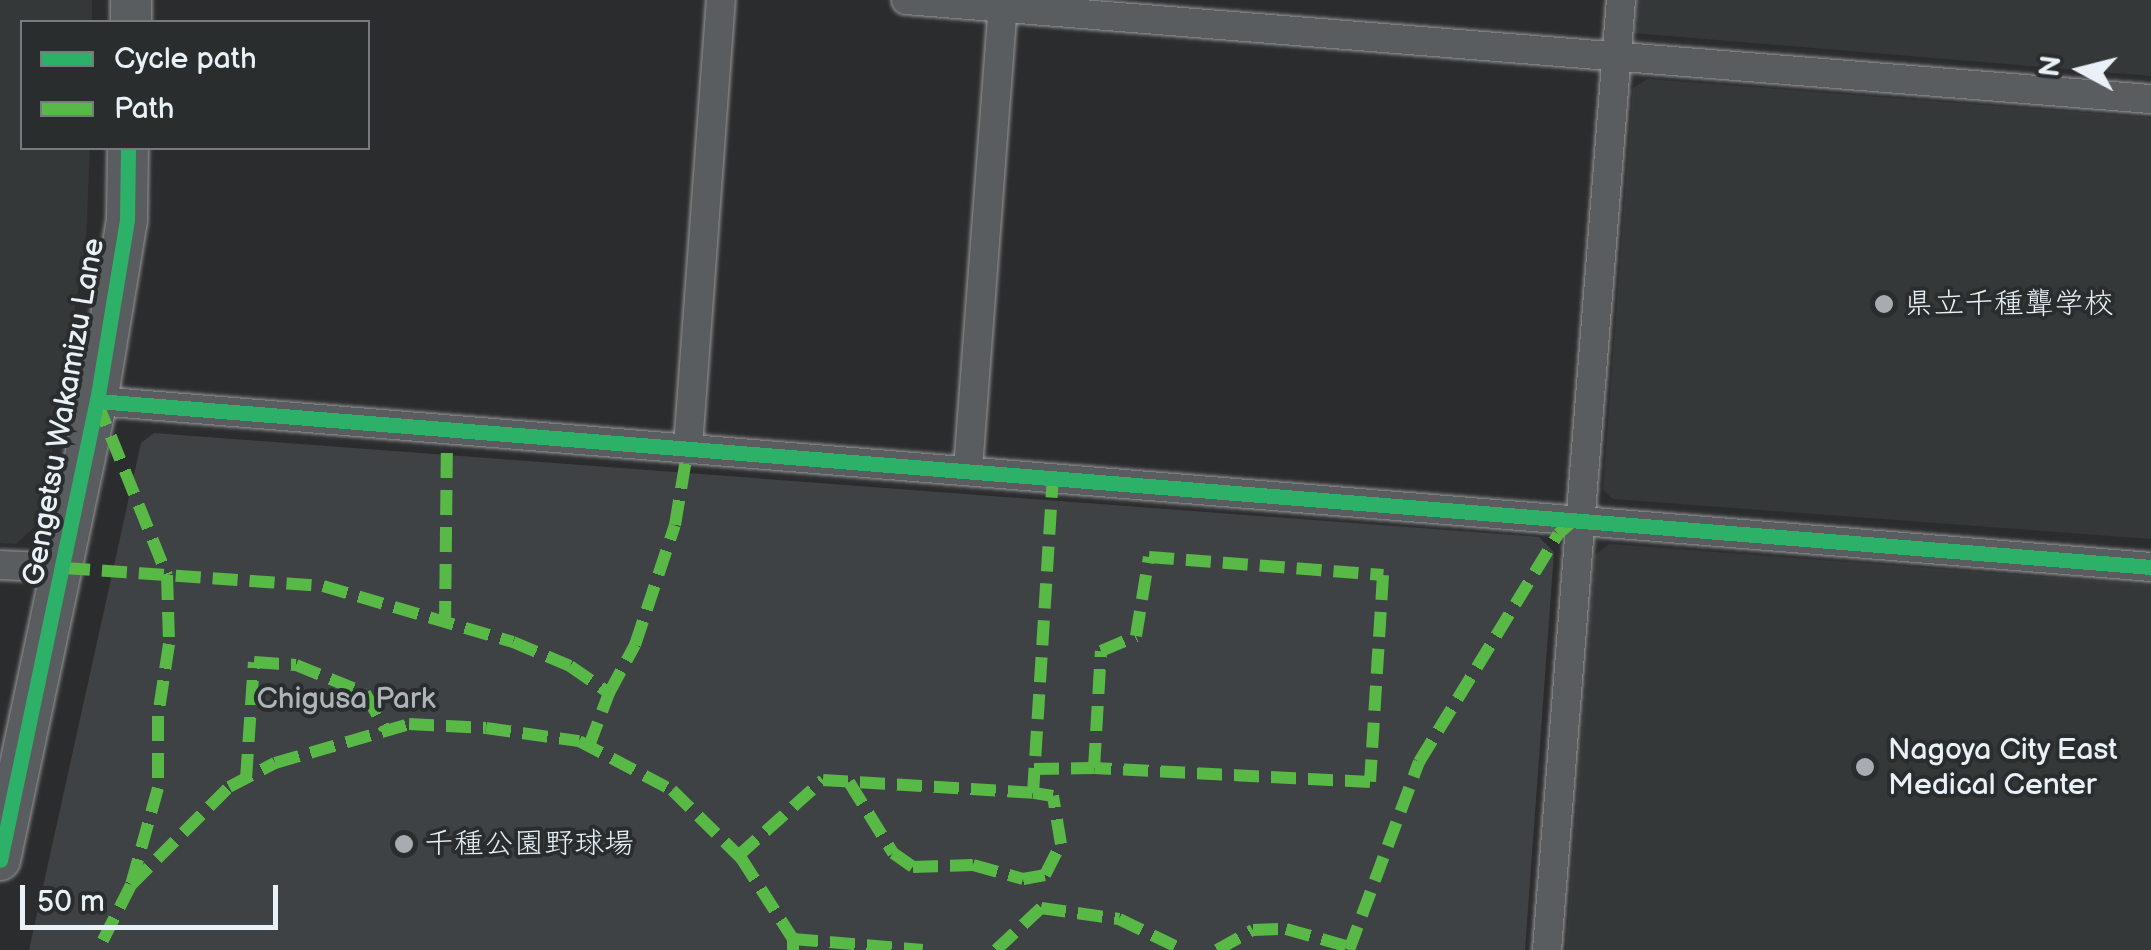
<!DOCTYPE html>
<meta charset="utf-8">
<style>
body{margin:0}
#map{position:relative;width:2151px;height:950px;overflow:hidden;background:#2b2c2d;font-family:"Balsamiq Sans","Klee One",sans-serif}
div>[style]{position:absolute}
.built>*{inset:0;background:#353839}
.green>*{inset:0;background:#3f4244}
.roads{filter:drop-shadow(0 0 2px #96989a) drop-shadow(0 0 2px #96989a)}
.street>*{height:28px;margin:-14px;padding:0 14px;transform-origin:14px;border-radius:14px;background:#5a5d60}
.secondary>*{height:40px;margin:-20px;padding:0 20px;transform-origin:20px;border-radius:20px;background:#5a5d60}
.quiet>*{height:12px;margin-top:-6px;transform-origin:0;background:repeating-linear-gradient(90deg,#58b947 0 25px,transparent 0 37px)}
.cycleway>*{height:15px;margin:-7.5px;padding:0 7.5px;transform-origin:7.5px;border-radius:7.5px;background:#2db169}
.dots>*{width:28px;height:28px;translate:-50% -50%;box-sizing:border-box;border:5px solid #2a2d2e;border-radius:50%}
span{translate:-50% -50%;white-space:nowrap;text-align:center;line-height:1.15;-webkit-text-stroke:8px #2a2d2e;paint-order:stroke}
.poi-label{font-size:30px;color:#e8f1f8}
.left{translate:0 -50%;text-align:left}
.street-label{font-size:30px;color:#e8f1f8}
.park-label{font-size:30px;color:#aeb5ba}
.legend{position:absolute;left:20px;top:20px;width:350px;height:130px;box-sizing:border-box;background:#2a2d2e;border:2px solid #767b7f;margin:0;padding:12px 18px;list-style:none;font-size:30px;color:#e8f1f8}
.legend li{display:flex;align-items:center;gap:20px;height:50px}
.legend b{width:50px;border:2px solid #767b7f}
.north{position:absolute;left:2031px;top:20px;width:100px;height:100px;-webkit-text-stroke:8px #2a2d2e;paint-order:stroke;rotate:277deg;font-size:28px;font-weight:700;line-height:40px;text-align:center;color:#e8f1f8}
.north::after{content:'';display:block;margin:auto;width:35px;height:45px;background:#e8f1f8;clip-path:polygon(50% 0,100% 100%,50% 72%,0 100%)}
.scale{position:absolute;left:20px;top:885px;width:258px;height:45px;box-sizing:border-box;border:5px solid #e8f1f8;border-top:0;padding-left:12px;font-size:30px;line-height:35px;white-space:nowrap;color:#e8f1f8;-webkit-text-stroke:8px #2a2d2e;paint-order:stroke}
</style>
<div id="map">
<div class="built">
<div style="clip-path:polygon(0 0,92px 0,92px 22px,22px 22px,22px 148px,90px 148px,86px 240px,41px 521px,16px 544px,0 543px)"></div>
<div style="clip-path:polygon(1636px 0,2151px 0,2151px 76px,1633px 33px)"></div>
<div style="clip-path:polygon(1647px 79px,2151px 118px,2151px 539px,1613px 499px,1603px 490px,1633px 88px)"></div>
<div style="clip-path:polygon(1609px 544px,2151px 585px,2151px 950px,1566px 950px,1595px 555px)"></div>
</div>
<div class="green">
<div style="clip-path:polygon(154px 433px,1539px 537px,1554px 552px,1525px 950px,29px 950px,141px 443px)"></div>
</div>
<div class="roads">
<div class="street">
<div style="left:906px;top:0;width:1249px;rotate:4.55deg"></div>
<div style="left:97px;top:401px;width:2061px;rotate:4.62deg"></div>
<div style="left:688px;top:447px;width:448px;rotate:-85.8deg"></div>
<div style="left:968px;top:469px;width:462px;rotate:-85.7deg"></div>
<div style="left:0;top:565px;width:65px;rotate:2.6deg"></div>
<div style="left:1547px;top:950px;width:953px;rotate:-85.55deg"></div>
</div>
<div class="secondary">
<div style="left:131px;top:22px;width:22px;rotate:-90deg"></div>
<div style="left:0;top:860px;width:469px;rotate:-78.1deg"></div>
<div style="left:97px;top:401px;width:183px;rotate:-80.6deg"></div>
<div style="left:127px;top:220px;width:72px;rotate:-89.2deg"></div>
</div>
</div>
<div class="quiet">
<div style="left:97px;top:402px;width:187px;rotate:68deg"></div>
<div style="left:167px;top:575px;width:69px;rotate:88.3deg"></div>
<div style="left:169px;top:644px;width:73px;rotate:98.7deg"></div>
<div style="left:158px;top:716px;width:72px;rotate:90deg"></div>
<div style="left:158px;top:788px;width:101px;rotate:105.6deg"></div>
<div style="left:131px;top:885px;width:73px;rotate:116.9deg"></div>
<div style="left:65px;top:568px;width:259px;rotate:4deg"></div>
<div style="left:323px;top:586px;width:198px;rotate:16.4deg"></div>
<div style="left:513px;top:642px;width:62px;rotate:22.8deg"></div>
<div style="left:570px;top:666px;width:47px;rotate:34.7deg"></div>
<div style="left:609px;top:693px;width:55px;rotate:-61.6deg"></div>
<div style="left:635px;top:645px;width:126px;rotate:-71.6deg"></div>
<div style="left:675px;top:525px;width:79px;rotate:-80.5deg"></div>
<div style="left:445px;top:626px;width:178px;rotate:-89.4deg"></div>
<div style="left:589px;top:746px;width:57px;rotate:-69.3deg"></div>
<div style="left:1034px;top:769px;width:60px;rotate:-1deg"></div>
<div style="left:1094px;top:768px;width:117px;rotate:-86.6deg"></div>
<div style="left:1101px;top:651px;width:38px;rotate:-23deg"></div>
<div style="left:1136px;top:636px;width:80px;rotate:-80.7deg"></div>
<div style="left:1149px;top:557px;width:235px;rotate:4.4deg"></div>
<div style="left:1383px;top:575px;width:207px;rotate:93.6deg"></div>
<div style="left:1370px;top:782px;width:276px;rotate:-177.1deg"></div>
<div style="left:246px;top:779px;width:117px;rotate:-86.1deg"></div>
<div style="left:254px;top:662px;width:42px;rotate:4.1deg"></div>
<div style="left:296px;top:665px;width:74px;rotate:22.1deg"></div>
<div style="left:365px;top:693px;width:41px;rotate:60.9deg"></div>
<div style="left:849px;top:782px;width:84px;rotate:58.2deg"></div>
<div style="left:893px;top:853px;width:24px;rotate:35deg"></div>
<div style="left:913px;top:867px;width:60px;rotate:-1.9deg"></div>
<div style="left:973px;top:865px;width:52px;rotate:15.6deg"></div>
<div style="left:1023px;top:879px;width:22px;rotate:-10deg"></div>
<div style="left:1045px;top:875px;width:35px;rotate:-63deg"></div>
<div style="left:1061px;top:844px;width:49px;rotate:-99.5deg"></div>
<div style="left:1053px;top:796px;width:20px;rotate:-171deg"></div>
<div style="left:738px;top:856px;width:114px;rotate:-41.8deg"></div>
<div style="left:823px;top:780px;width:210px;rotate:3.5deg"></div>
<div style="left:1033px;top:793px;width:318px;rotate:-86.4deg"></div>
<div style="left:131px;top:885px;width:139px;rotate:-45deg"></div>
<div style="left:229px;top:787px;width:52px;rotate:-27.6deg"></div>
<div style="left:275px;top:763px;width:140px;rotate:-16.2deg"></div>
<div style="left:409px;top:724px;width:77px;rotate:3deg"></div>
<div style="left:486px;top:728px;width:94px;rotate:8deg"></div>
<div style="left:579px;top:741px;width:105px;rotate:27.8deg"></div>
<div style="left:672px;top:790px;width:97px;rotate:44.6deg"></div>
<div style="left:741px;top:858px;width:96px;rotate:57.3deg"></div>
<div style="left:793px;top:939px;width:11px;rotate:90deg"></div>
<div style="left:793px;top:939px;width:130px;rotate:4.8deg"></div>
<div style="left:996px;top:950px;width:62px;rotate:-43deg"></div>
<div style="left:1041px;top:908px;width:79px;rotate:8deg"></div>
<div style="left:1119px;top:919px;width:71px;rotate:25.8deg"></div>
<div style="left:1217px;top:950px;width:41px;rotate:-29.1deg"></div>
<div style="left:1253px;top:930px;width:33px;rotate:-2deg"></div>
<div style="left:1286px;top:929px;width:66px;rotate:15.9deg"></div>
<div style="left:1349px;top:950px;width:201px;rotate:-69.6deg"></div>
<div style="left:1419px;top:762px;width:267px;rotate:-58.6deg"></div>
<div style="left:1558px;top:534px;width:21px;rotate:-41deg"></div>
</div>
<div class="cycleway">
<div style="left:97px;top:401px;width:2061px;rotate:4.62deg"></div>
<div style="left:0;top:860px;width:469px;rotate:-78.1deg"></div>
<div style="left:97px;top:401px;width:183px;rotate:-80.6deg"></div>
<div style="left:127px;top:220px;width:72px;rotate:-89.2deg"></div>
</div>
<div class="dots">
<div style="left:1884px;top:304px;background:#a6acb1"></div>
<div style="left:1865px;top:767px;background:#a6acb1"></div>
<div style="left:404px;top:844px;background:#a6acb1"></div>
</div>
<div class="poi-label">
<span class="left" style="left:1904px;top:304px">県立千種聾学校</span>
<span class="left" style="left:1888px;top:767px">Nagoya City East<br>Medical Center</span>
<span class="left" style="left:424px;top:844px">千種公園野球場</span>
</div>
<div class="street-label">
<span style="left:64px;top:412px;rotate:-80deg">Gengetsu Wakamizu Lane</span>
</div>
<div class="park-label">
<span style="left:346px;top:699px">Chigusa Park</span>
</div>
<ul class="legend">
<li><b style="height:12px;background:#2db169"></b>Cycle path</li>
<li><b style="height:12px;background:#58b947"></b>Path</li>
</ul>
<div class="north">N</div>
<div class="scale">50 m</div>
</div>
